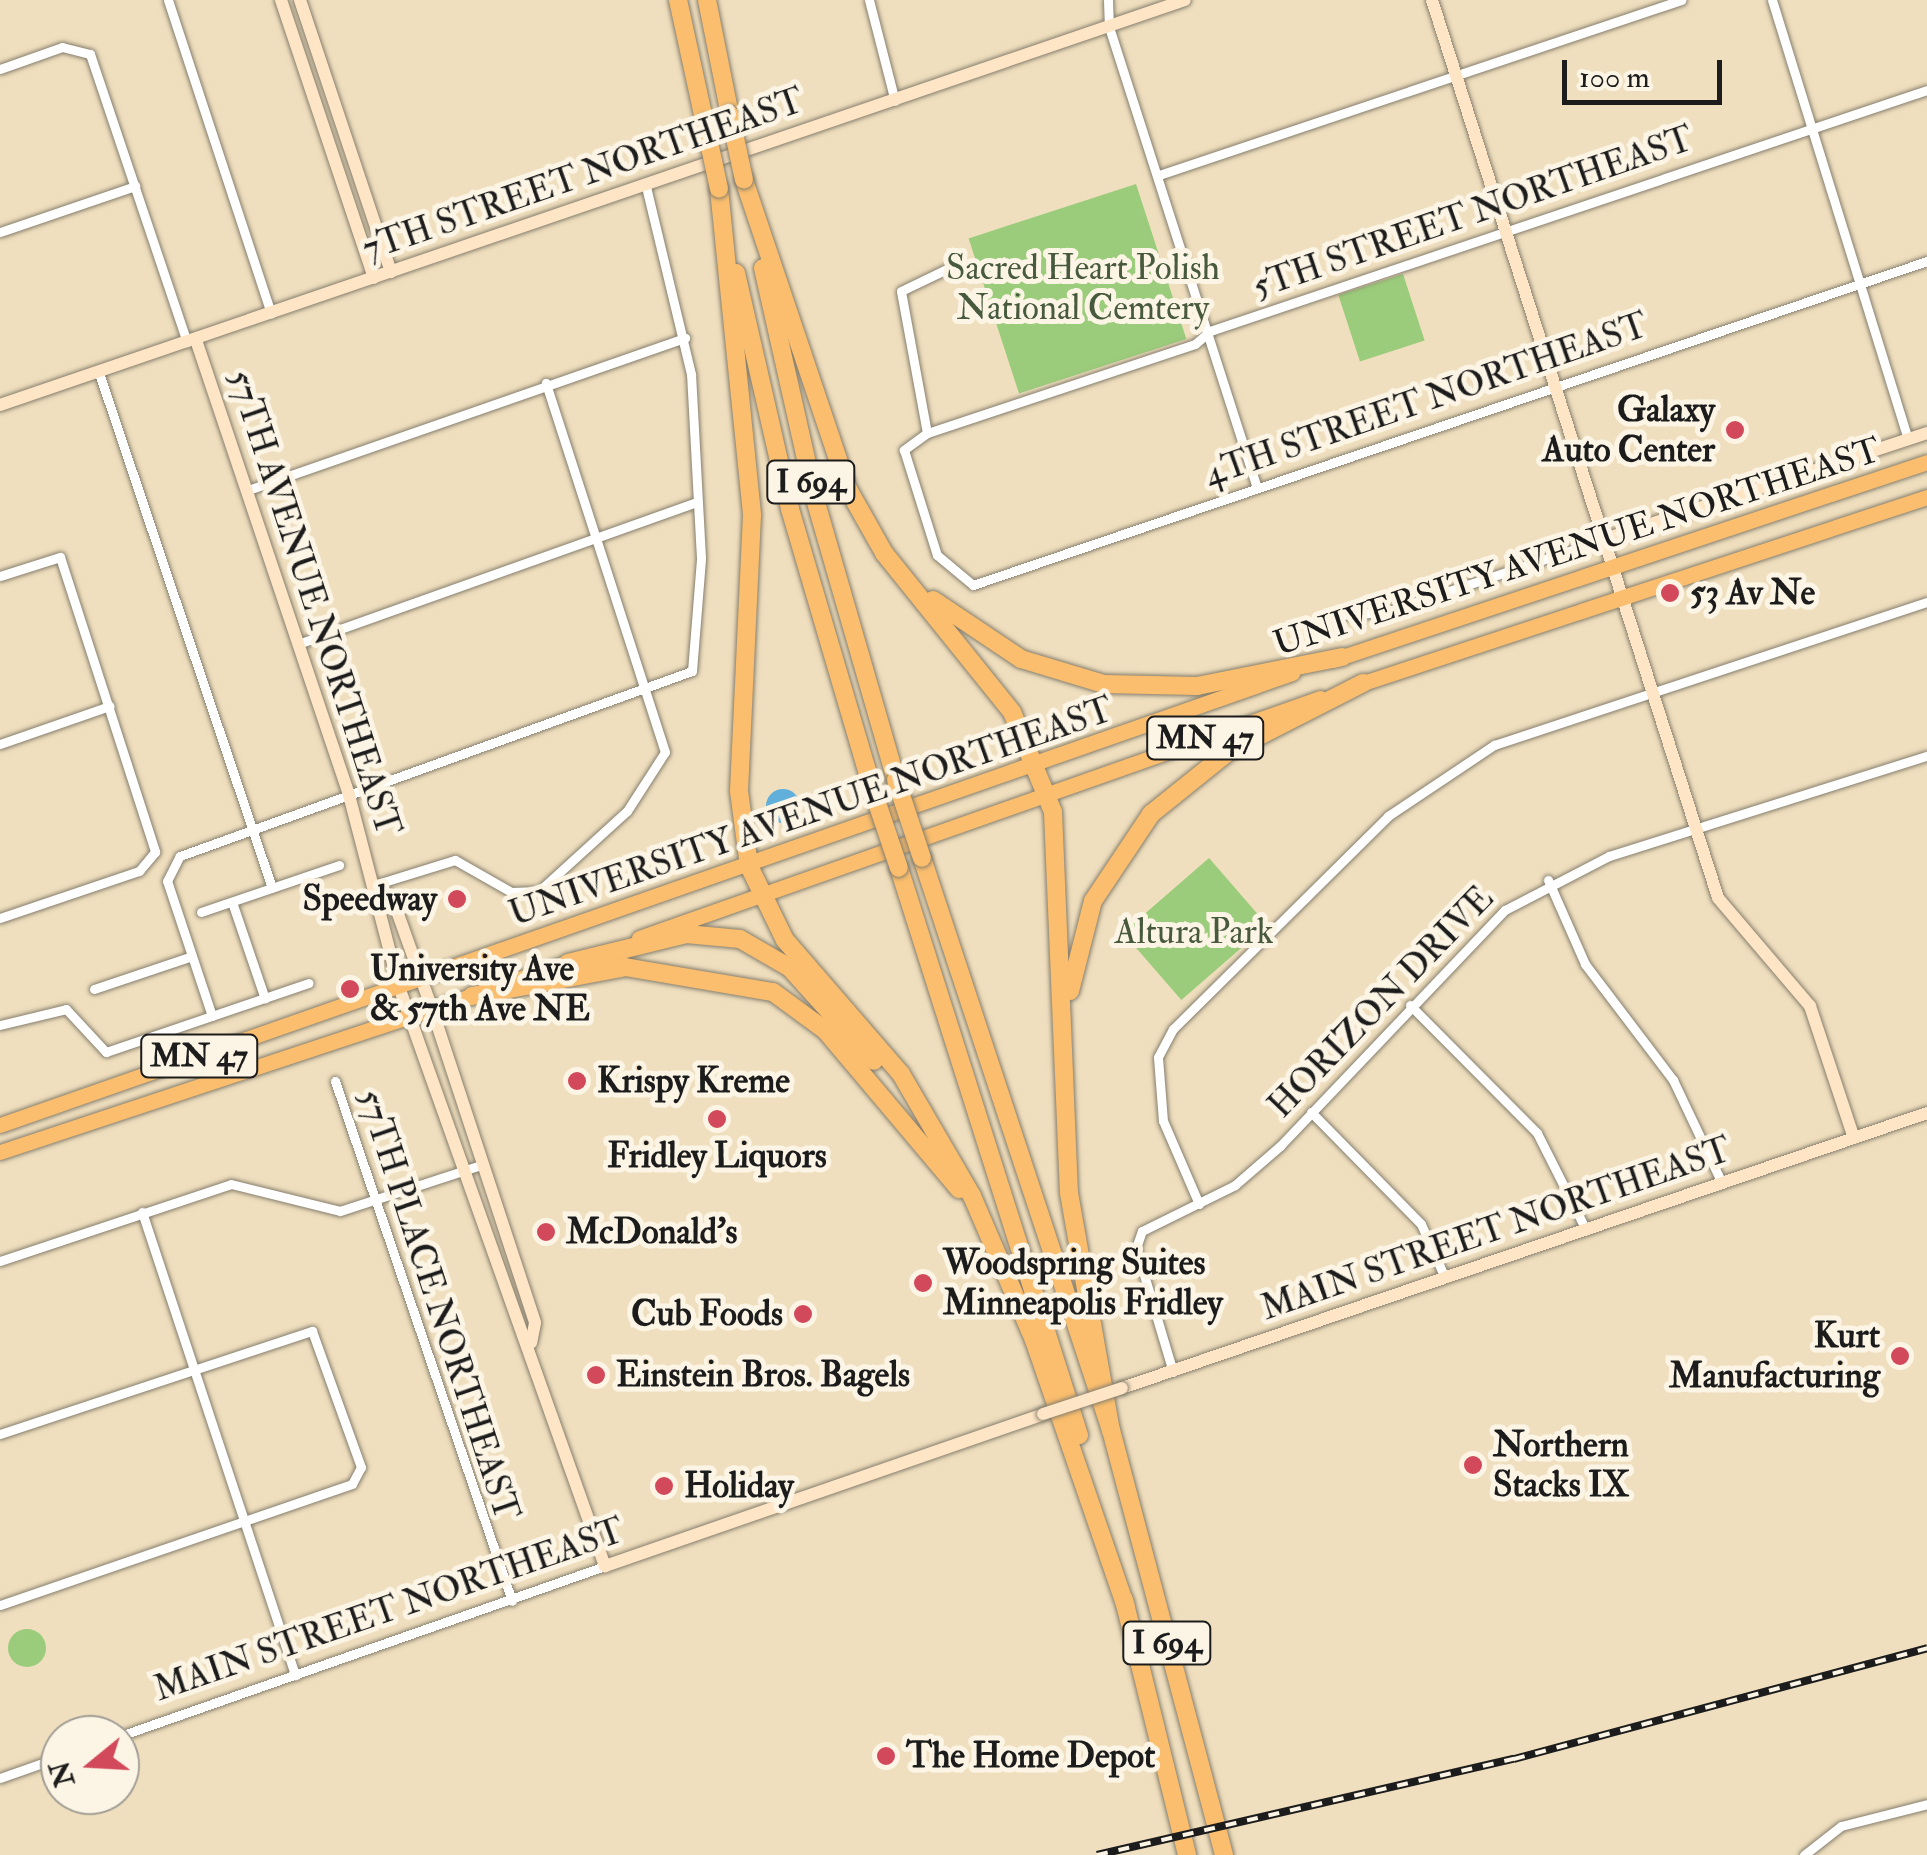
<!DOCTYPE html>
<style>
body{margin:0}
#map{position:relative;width:1927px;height:1855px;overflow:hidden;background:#efdfbe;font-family:"IM FELL Double Pica",serif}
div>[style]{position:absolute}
.green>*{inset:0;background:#9bcc7b;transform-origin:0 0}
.round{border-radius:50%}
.water>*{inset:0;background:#61b0db}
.roads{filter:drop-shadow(0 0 2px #867e6d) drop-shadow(0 0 2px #867e6d)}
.street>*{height:9px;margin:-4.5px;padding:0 4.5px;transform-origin:4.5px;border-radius:4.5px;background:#fff}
.secondary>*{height:12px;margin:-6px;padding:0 6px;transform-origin:6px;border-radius:6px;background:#fde5c5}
.primary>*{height:15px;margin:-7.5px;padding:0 7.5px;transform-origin:7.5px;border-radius:7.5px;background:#fabe6e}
.highway>*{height:18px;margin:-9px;padding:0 9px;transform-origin:9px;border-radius:9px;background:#fabe6e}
.rail>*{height:8px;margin-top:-4px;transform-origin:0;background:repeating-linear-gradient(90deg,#fcf5e5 0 11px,#1c1c1c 0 22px);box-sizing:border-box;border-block:2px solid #1c1c1c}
.bridges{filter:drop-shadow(0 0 2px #867e6d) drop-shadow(0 0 2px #867e6d)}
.secondary-bridge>*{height:12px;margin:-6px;padding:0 6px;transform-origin:6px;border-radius:6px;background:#fde5c5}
.highway-bridge>*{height:18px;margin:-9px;padding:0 9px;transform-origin:9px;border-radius:9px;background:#fabe6e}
.dots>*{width:28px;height:28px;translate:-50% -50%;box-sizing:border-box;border:5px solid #fcf5e5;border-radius:50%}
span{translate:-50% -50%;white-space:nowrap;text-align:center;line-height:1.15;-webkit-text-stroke:10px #fcf5e5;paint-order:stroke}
.shield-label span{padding:2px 8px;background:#fcf5e5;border:2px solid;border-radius:8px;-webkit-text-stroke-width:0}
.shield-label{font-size:32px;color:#1c1c1c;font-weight:700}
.street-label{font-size:35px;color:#1c1c1c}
.park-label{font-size:35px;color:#485a3d}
.poi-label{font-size:35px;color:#1c1c1c;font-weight:700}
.right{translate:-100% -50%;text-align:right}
.left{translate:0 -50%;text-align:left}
.north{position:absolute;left:40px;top:1715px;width:100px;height:100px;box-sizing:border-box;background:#fcf5e5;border:2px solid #a29e95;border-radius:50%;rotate:252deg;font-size:28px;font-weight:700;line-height:40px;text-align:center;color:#1c1c1c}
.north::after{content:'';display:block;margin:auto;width:35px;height:45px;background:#d1495b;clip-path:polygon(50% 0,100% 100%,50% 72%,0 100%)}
.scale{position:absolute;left:1562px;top:60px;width:160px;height:45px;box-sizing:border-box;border:5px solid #1c1c1c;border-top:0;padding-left:12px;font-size:30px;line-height:35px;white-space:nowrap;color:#1c1c1c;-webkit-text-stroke:8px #fcf5e5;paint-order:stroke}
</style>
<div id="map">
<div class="green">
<div style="left:1136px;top:184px;width:163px;height:176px;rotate:72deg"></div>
<div style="left:1403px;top:274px;width:70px;height:68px;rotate:72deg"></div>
<div style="left:1209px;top:858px;width:89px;height:114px;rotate:49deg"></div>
<div class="round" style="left:8px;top:1629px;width:38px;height:38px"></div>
</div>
<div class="water">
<div class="round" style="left:766px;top:789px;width:34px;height:34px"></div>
</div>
<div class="roads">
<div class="street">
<div style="left:168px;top:0;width:330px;rotate:71.8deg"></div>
<div style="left:869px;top:0;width:104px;rotate:75.6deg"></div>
<div style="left:1108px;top:0;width:27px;rotate:88deg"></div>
<div style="left:1109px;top:27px;width:483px;rotate:72.2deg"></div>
<div style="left:1772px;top:0;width:460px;rotate:72.8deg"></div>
<div style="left:0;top:69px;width:66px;rotate:-19.5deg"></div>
<div style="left:62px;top:47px;width:29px;rotate:14deg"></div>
<div style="left:90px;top:54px;width:304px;rotate:71.4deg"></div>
<div style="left:1927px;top:90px;width:756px;rotate:161.42deg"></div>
<div style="left:1210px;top:331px;width:20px;rotate:139deg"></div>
<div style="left:1195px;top:344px;width:282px;rotate:161.6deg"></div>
<div style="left:927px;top:433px;width:29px;rotate:144deg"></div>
<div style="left:904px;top:450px;width:110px;rotate:72.6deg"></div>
<div style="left:937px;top:555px;width:47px;rotate:39.8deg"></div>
<div style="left:973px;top:585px;width:1008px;rotate:-18.76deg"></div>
<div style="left:1159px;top:175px;width:551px;rotate:-18.53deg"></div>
<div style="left:0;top:232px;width:143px;rotate:-18.8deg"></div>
<div style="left:99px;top:373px;width:543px;rotate:71.43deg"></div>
<div style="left:927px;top:433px;width:144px;rotate:-100.4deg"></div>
<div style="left:901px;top:291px;width:58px;rotate:-25.7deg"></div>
<div style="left:248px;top:490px;width:463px;rotate:-19.2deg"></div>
<div style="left:0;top:576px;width:63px;rotate:-17.6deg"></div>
<div style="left:60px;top:557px;width:310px;rotate:72.1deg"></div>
<div style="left:155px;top:852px;width:25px;rotate:130deg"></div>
<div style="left:139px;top:871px;width:147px;rotate:161.3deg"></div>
<div style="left:1340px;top:615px;width:46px;rotate:-3.7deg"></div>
<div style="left:1386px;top:612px;width:231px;rotate:-18.4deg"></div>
<div style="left:298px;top:644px;width:421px;rotate:-19.6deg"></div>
<div style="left:0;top:744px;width:116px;rotate:-19.1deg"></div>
<div style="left:1548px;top:880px;width:92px;rotate:66.2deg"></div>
<div style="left:1585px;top:964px;width:146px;rotate:52.8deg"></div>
<div style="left:1673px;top:1080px;width:114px;rotate:64.6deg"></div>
<div style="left:374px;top:885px;width:85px;rotate:-17.2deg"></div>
<div style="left:455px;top:860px;width:64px;rotate:29.7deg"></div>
<div style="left:511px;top:892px;width:28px;rotate:-2deg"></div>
<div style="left:539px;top:891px;width:119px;rotate:-42.3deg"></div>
<div style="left:627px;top:811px;width:70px;rotate:-57.2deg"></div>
<div style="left:665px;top:752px;width:388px;rotate:-107.9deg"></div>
<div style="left:232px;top:902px;width:102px;rotate:71.2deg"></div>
<div style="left:201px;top:912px;width:146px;rotate:-18.8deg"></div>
<div style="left:94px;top:989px;width:103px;rotate:-18.6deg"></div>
<div style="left:1410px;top:1005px;width:180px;rotate:45.2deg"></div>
<div style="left:1537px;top:1133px;width:109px;rotate:63.2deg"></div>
<div style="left:212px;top:1016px;width:142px;rotate:-108.4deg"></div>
<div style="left:167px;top:881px;width:28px;rotate:-63deg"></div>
<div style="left:180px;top:856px;width:544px;rotate:-19.87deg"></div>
<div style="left:692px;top:671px;width:113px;rotate:-85.4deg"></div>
<div style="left:701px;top:558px;width:184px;rotate:-93.1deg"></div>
<div style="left:691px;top:374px;width:192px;rotate:-103.5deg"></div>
<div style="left:0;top:1025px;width:68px;rotate:-13.6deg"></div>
<div style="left:66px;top:1009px;width:59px;rotate:47.1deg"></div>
<div style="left:106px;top:1052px;width:214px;rotate:-18.8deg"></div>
<div style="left:335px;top:1081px;width:549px;rotate:71.2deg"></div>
<div style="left:1311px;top:1112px;width:157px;rotate:45.5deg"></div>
<div style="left:1421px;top:1224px;width:59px;rotate:66deg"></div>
<div style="left:1199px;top:1204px;width:90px;rotate:-113.4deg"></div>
<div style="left:1163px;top:1121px;width:64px;rotate:-94.5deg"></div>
<div style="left:1158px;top:1057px;width:32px;rotate:-62deg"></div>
<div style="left:1173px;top:1029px;width:303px;rotate:-44.7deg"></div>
<div style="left:1388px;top:816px;width:128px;rotate:-33.8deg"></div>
<div style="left:1494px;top:745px;width:456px;rotate:-18.3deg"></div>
<div style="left:142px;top:1212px;width:488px;rotate:71.7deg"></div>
<div style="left:0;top:1261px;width:243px;rotate:-18.4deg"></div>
<div style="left:231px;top:1184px;width:112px;rotate:13.9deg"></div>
<div style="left:340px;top:1211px;width:151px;rotate:-18.1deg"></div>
<div style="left:1173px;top:1372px;width:129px;rotate:-106.6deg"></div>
<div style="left:1136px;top:1248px;width:18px;rotate:-71deg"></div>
<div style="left:1142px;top:1231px;width:104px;rotate:-26.3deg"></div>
<div style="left:1235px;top:1185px;width:60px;rotate:-40.9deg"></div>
<div style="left:1280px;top:1146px;width:326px;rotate:-46.4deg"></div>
<div style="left:1505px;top:910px;width:117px;rotate:-27.4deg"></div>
<div style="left:1609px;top:856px;width:333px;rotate:-17.5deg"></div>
<div style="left:0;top:1434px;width:329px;rotate:-18.3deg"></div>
<div style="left:312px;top:1331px;width:145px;rotate:70.2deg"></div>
<div style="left:361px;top:1467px;width:19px;rotate:118deg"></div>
<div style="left:352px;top:1484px;width:372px;rotate:161deg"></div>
<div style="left:120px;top:1736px;width:514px;rotate:-19.32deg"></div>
<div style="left:0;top:1778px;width:64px;rotate:-19.3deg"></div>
<div style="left:1804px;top:1855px;width:47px;rotate:-38.1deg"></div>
<div style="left:1841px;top:1826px;width:89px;rotate:-14.3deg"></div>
</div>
<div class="secondary">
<div style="left:281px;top:0;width:293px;rotate:71.5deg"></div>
<div style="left:300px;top:0;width:287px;rotate:71.5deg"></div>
<div style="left:1432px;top:0;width:942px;rotate:72.33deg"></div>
<div style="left:1718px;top:898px;width:142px;rotate:49.6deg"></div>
<div style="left:1810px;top:1006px;width:139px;rotate:71.6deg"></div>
<div style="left:196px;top:340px;width:480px;rotate:71.4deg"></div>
<div style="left:349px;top:795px;width:198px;rotate:75.4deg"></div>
<div style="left:399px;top:987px;width:615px;rotate:70.42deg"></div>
<div style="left:605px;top:1566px;width:464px;rotate:-19.1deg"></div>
<div style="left:0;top:405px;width:1252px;rotate:-18.87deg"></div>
<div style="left:1608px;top:538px;width:336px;rotate:-18.2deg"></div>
<div style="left:374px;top:885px;width:24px;rotate:38deg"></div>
<div style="left:393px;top:900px;width:116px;rotate:70.3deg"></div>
<div style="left:432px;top:1009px;width:330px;rotate:71.8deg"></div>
<div style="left:535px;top:1323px;width:20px;rotate:101deg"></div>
<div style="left:1122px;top:1388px;width:851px;rotate:-18.86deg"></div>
</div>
<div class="primary">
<div style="left:1333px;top:660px;width:626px;rotate:-18.43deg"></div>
<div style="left:1351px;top:687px;width:607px;rotate:-18.26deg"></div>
<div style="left:639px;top:938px;width:722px;rotate:-19.41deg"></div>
<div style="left:507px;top:983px;width:72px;rotate:-18.7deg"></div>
<div style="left:0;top:1125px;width:1369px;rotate:-19.28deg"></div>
<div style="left:0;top:1152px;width:506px;rotate:-18.33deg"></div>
</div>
<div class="highway">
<div style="left:678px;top:0;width:127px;rotate:77.7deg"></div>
<div style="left:707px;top:0;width:117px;rotate:78.7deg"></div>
<div style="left:744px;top:180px;width:326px;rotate:71.4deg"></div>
<div style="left:848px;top:489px;width:73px;rotate:60.6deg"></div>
<div style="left:884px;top:553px;width:204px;rotate:51.2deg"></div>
<div style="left:1012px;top:712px;width:108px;rotate:67.7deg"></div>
<div style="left:1053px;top:812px;width:381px;rotate:87.6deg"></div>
<div style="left:1069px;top:1193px;width:241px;rotate:80deg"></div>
<div style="left:719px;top:189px;width:328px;rotate:84.2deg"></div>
<div style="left:752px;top:515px;width:276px;rotate:92.7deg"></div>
<div style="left:739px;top:791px;width:76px;rotate:82.4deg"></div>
<div style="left:749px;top:866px;width:82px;rotate:64.1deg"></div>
<div style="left:785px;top:940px;width:177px;rotate:49.1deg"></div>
<div style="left:901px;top:1074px;width:141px;rotate:59.8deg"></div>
<div style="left:972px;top:1196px;width:157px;rotate:66.7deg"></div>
<div style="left:1034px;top:1340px;width:282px;rotate:71deg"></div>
<div style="left:763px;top:268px;width:237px;rotate:77.3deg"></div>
<div style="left:815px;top:499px;width:292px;rotate:73.9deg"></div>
<div style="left:736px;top:273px;width:242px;rotate:77.1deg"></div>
<div style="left:790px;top:509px;width:291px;rotate:73.6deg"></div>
<div style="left:933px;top:600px;width:106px;rotate:33.8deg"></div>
<div style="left:1021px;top:659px;width:87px;rotate:16.8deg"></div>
<div style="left:1104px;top:684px;width:93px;rotate:1.2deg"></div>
<div style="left:1197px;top:686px;width:148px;rotate:-11.3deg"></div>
<div style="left:922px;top:858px;width:602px;rotate:71.72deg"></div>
<div style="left:1111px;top:1430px;width:440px;rotate:75.1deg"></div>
<div style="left:899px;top:868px;width:595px;rotate:72.39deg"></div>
<div style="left:568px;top:963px;width:122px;rotate:-13.8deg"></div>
<div style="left:686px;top:934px;width:54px;rotate:5.3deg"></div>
<div style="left:740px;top:939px;width:58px;rotate:30.1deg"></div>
<div style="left:790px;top:968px;width:125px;rotate:47.9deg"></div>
<div style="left:1070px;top:991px;width:93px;rotate:-75.7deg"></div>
<div style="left:1093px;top:901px;width:105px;rotate:-56.3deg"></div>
<div style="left:1151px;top:814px;width:99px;rotate:-38.8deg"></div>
<div style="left:1228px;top:752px;width:152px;rotate:-27.1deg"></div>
<div style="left:472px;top:996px;width:156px;rotate:-10.7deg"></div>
<div style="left:625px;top:967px;width:150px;rotate:9.6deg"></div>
<div style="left:773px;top:992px;width:66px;rotate:36.3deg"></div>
<div style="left:826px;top:1031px;width:207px;rotate:49.9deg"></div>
<div style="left:1124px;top:1600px;width:263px;rotate:76.1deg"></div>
</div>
</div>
<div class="rail">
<div style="left:1097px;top:1855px;width:428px;rotate:-13deg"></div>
<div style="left:1514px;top:1759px;width:428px;rotate:-15deg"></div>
</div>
<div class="bridges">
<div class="secondary-bridge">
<div style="left:1043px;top:1414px;width:83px;rotate:-18.2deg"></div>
</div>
<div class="highway-bridge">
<div style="left:730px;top:115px;width:66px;rotate:77.8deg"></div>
<div style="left:705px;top:124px;width:66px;rotate:77.8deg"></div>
<div style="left:896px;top:780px;width:82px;rotate:71.6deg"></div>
<div style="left:872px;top:788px;width:84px;rotate:71.4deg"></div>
</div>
</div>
<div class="dots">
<div style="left:1735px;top:430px;background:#d1495b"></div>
<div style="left:1670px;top:593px;background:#d1495b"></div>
<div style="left:457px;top:899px;background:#d1495b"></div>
<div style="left:350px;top:989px;background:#d1495b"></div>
<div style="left:577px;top:1081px;background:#d1495b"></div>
<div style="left:717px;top:1119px;background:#d1495b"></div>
<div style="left:546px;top:1232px;background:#d1495b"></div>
<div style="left:923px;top:1283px;background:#d1495b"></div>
<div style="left:803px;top:1314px;background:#d1495b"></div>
<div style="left:1900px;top:1356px;background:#d1495b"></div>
<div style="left:596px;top:1375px;background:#d1495b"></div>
<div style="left:1473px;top:1465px;background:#d1495b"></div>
<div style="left:664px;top:1486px;background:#d1495b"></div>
<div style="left:886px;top:1756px;background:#d1495b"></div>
</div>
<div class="shield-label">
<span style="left:811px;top:482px">I 694</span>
<span style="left:1205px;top:738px">MN 47</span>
<span style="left:199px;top:1056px">MN 47</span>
<span style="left:1167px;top:1643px">I 694</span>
</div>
<div class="street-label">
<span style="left:583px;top:175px;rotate:-19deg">7TH STREET NORTHEAST</span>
<span style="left:1473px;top:213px;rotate:-19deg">5TH STREET NORTHEAST</span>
<span style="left:1426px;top:400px;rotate:-19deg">4TH STREET NORTHEAST</span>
<span style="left:1577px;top:547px;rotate:-18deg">UNIVERSITY AVENUE NORTHEAST</span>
<span style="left:314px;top:603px;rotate:72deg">57TH AVENUE NORTHEAST</span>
<span style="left:811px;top:812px;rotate:-19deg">UNIVERSITY AVENUE NORTHEAST</span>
<span style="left:1381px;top:1002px;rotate:-46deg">HORIZON DRIVE</span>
<span style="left:1496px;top:1229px;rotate:-19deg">MAIN STREET NORTHEAST</span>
<span style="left:438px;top:1305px;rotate:72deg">57TH PLACE NORTHEAST</span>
<span style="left:389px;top:1610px;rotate:-19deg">MAIN STREET NORTHEAST</span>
</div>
<div class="park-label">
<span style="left:1083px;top:288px">Sacred Heart Polish<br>National Cemtery</span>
<span style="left:1194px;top:932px">Altura Park</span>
</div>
<div class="poi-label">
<span class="right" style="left:1715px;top:430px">Galaxy<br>Auto Center</span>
<span class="left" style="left:1690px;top:593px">53 Av Ne</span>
<span class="right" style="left:437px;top:899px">Speedway</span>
<span class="left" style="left:370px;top:989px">University Ave<br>&amp; 57th Ave NE</span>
<span class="left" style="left:597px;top:1081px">Krispy Kreme</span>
<span style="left:717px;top:1156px">Fridley Liquors</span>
<span class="left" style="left:566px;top:1232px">McDonald's</span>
<span class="left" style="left:943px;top:1283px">Woodspring Suites<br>Minneapolis Fridley</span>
<span class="right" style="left:783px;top:1314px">Cub Foods</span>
<span class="right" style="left:1880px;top:1356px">Kurt<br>Manufacturing</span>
<span class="left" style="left:616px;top:1375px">Einstein Bros. Bagels</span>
<span class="left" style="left:1493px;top:1465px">Northern<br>Stacks IX</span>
<span class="left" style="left:684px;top:1486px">Holiday</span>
<span class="left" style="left:906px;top:1756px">The Home Depot</span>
</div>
<div class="north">N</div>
<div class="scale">100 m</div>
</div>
